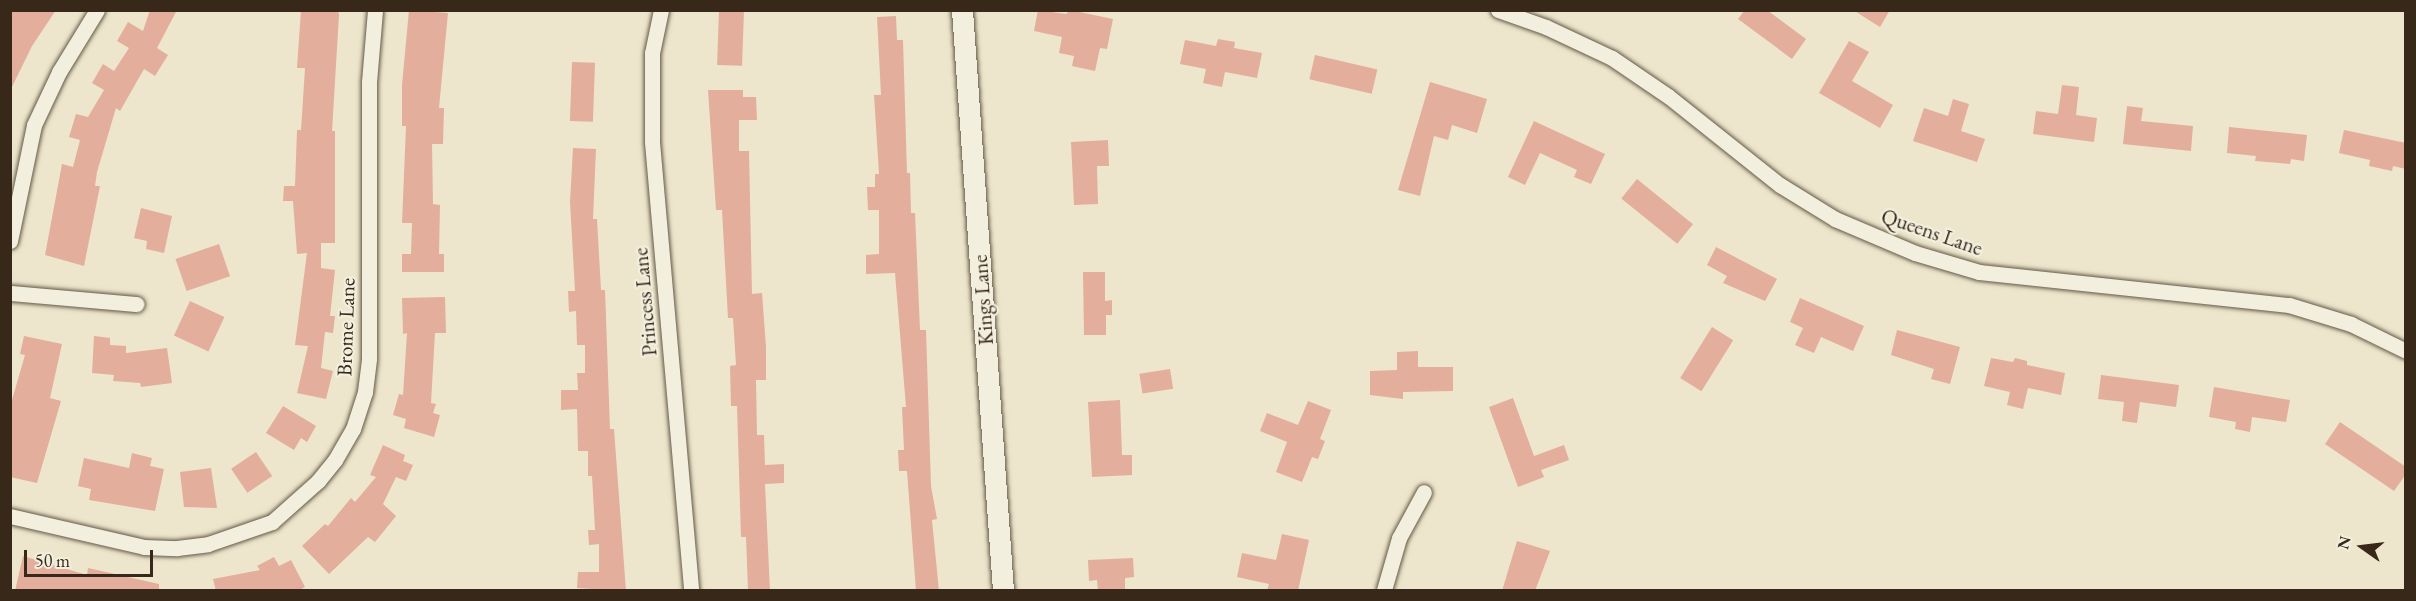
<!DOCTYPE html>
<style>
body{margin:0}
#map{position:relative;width:2416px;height:601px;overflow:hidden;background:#ede6cc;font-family:"EB Garamond",serif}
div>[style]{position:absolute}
.building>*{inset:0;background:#e3ae9c;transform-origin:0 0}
.roads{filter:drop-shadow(0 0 2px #645846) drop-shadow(0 0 2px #645846)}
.street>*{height:15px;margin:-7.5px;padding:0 7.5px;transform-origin:7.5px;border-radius:7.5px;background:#f3efde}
.secondary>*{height:21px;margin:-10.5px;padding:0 10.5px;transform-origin:10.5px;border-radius:10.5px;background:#f3efde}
span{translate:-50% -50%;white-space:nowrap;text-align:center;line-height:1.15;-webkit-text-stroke:4.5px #f3efde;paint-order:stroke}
.street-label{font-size:21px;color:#37281a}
.frame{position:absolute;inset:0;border:12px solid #37281a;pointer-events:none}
.north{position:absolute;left:2332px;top:517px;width:60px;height:60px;-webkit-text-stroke:4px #f3efde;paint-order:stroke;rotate:284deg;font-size:16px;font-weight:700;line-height:24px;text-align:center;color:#37281a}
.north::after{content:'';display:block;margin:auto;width:21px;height:27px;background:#37281a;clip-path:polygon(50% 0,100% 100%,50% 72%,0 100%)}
.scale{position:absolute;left:24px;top:550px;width:129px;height:27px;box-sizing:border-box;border:3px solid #37281a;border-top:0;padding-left:8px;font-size:18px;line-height:21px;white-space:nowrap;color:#37281a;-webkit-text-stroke:4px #f3efde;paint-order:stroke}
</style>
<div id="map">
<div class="building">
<div style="clip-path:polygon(10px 10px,56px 10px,32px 46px,10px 91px)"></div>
<div style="clip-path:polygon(150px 10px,177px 10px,157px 48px,168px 55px,155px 76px,144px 69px,120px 111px,116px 108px,97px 172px,95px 186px,100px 186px,84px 266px,45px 255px,62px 164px,73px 167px,80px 140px,69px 137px,76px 114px,88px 117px,104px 90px,92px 83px,103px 64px,114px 71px,129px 48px,117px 41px,128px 22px,143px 31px)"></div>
<div style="clip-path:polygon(301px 10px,338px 10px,339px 15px,332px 131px,335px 131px,335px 243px,321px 243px,321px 268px,335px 270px,330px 316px,335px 316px,333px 333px,325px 332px,321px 368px,333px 371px,326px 399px,297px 393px,308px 346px,295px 345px,307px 253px,297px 254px,293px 201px,283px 201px,284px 186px,295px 186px,297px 130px,301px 130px,305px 68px,297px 68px)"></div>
<div style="clip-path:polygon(409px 10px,448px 13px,439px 108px,444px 108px,443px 144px,432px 144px,433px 204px,440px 205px,439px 254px,444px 254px,444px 272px,402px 272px,402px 254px,411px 254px,412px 223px,402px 223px,406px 126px,402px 126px,402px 85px)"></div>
<div style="left:719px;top:10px;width:25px;height:55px;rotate:2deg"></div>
<div style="clip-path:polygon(1038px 10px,1066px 14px,1070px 10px,1113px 19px,1107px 49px,1100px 48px,1095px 71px,1072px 66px,1074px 56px,1059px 53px,1062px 37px,1034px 31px)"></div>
<div style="clip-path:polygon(1745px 10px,1767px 10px,1806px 39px,1792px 59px,1738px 19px)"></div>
<div style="clip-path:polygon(1853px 10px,1890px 10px,1880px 27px)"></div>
<div style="clip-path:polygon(896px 16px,897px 40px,903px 40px,907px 173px,910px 173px,911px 213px,915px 213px,920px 330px,926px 330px,931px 486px,937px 519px,932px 520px,939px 591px,916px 591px,907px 471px,899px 471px,898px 450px,904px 450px,902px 407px,906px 407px,895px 273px,866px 274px,866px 255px,879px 254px,879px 210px,868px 210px,867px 187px,875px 187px,875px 174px,879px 174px,874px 95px,881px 95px,877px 17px)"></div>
<div style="clip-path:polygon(1218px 39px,1235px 42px,1234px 48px,1262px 53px,1257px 78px,1225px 72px,1222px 87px,1203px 83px,1206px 69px,1180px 64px,1185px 40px,1216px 46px)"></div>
<div style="clip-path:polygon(1849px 41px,1869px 52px,1852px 81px,1893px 105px,1880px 128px,1819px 93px)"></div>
<div style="left:1315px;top:55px;width:64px;height:25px;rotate:13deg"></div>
<div style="left:572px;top:62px;width:23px;height:59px;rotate:2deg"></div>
<div style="clip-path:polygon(1430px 82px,1487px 99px,1477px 133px,1452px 125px,1448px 140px,1434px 136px,1420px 196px,1398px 190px)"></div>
<div style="clip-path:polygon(2062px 85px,2079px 87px,2076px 115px,2097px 118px,2094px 142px,2033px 134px,2036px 111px,2058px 114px)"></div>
<div style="clip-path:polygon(708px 90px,743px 90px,743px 97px,756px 97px,757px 120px,739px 120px,739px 151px,749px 151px,752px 294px,762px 293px,766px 347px,766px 380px,756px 380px,757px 435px,764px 435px,765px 465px,784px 464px,784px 483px,765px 484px,770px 591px,748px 591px,746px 537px,741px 537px,737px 406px,731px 406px,730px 366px,736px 365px,733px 318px,728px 318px,722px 210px,716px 210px)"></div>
<div style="clip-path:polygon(1953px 99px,1969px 104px,1961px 131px,1985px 139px,1977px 162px,1913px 141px,1924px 108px,1948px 116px)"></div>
<div style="clip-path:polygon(2127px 106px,2143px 108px,2141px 121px,2193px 126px,2191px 151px,2123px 144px)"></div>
<div style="clip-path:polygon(1534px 121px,1605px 154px,1591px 184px,1574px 177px,1577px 170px,1540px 153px,1525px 185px,1508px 177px)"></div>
<div style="clip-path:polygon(2229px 127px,2307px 135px,2304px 161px,2291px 159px,2290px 164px,2255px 161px,2256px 156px,2227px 153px)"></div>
<div style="clip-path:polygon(2344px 130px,2406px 143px,2406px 169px,2393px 166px,2392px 171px,2369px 166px,2370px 160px,2339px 153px)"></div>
<div style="clip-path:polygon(1108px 140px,1109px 166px,1097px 166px,1098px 204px,1074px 205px,1071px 142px)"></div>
<div style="clip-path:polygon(573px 148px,596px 149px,593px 219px,597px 219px,601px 290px,605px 290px,610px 429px,614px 429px,626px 591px,577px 588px,578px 572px,599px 572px,599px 544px,589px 545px,588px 530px,595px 530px,592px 476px,588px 476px,588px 451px,578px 451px,577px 409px,561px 410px,561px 390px,578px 390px,577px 373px,585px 373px,585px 345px,577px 345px,576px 311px,569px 312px,568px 291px,575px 291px,570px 202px)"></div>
<div style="left:1637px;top:179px;width:72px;height:25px;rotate:39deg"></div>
<div style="clip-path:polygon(141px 208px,172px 216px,164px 253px,146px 249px,147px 241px,134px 238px)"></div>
<div style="left:219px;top:244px;width:34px;height:46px;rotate:71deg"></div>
<div style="clip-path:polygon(1716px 247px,1777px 279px,1765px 301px,1723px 283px,1727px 276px,1707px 265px)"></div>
<div style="clip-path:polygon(1083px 272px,1105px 272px,1105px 301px,1112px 300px,1112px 315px,1106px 315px,1106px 335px,1084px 335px)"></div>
<div style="clip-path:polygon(445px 297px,446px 333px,435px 333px,431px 403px,436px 404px,433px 413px,440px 415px,434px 437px,404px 428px,406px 419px,393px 415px,399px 394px,403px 395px,407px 333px,403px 334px,402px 298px)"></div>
<div style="clip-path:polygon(1800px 298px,1864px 326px,1853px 351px,1821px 337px,1814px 353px,1795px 345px,1803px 328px,1790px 322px)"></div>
<div style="left:190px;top:301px;width:38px;height:38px;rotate:25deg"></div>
<div style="left:1712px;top:327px;width:25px;height:60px;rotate:32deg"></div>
<div style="clip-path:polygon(1897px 330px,1960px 347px,1950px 384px,1931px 379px,1934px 369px,1891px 355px)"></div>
<div style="clip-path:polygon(24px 336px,62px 344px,50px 398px,61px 401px,37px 483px,10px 477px,10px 407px,25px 355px,20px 354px)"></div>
<div style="clip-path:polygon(94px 336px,110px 338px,110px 345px,126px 346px,126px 353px,167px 348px,172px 383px,141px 387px,140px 383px,113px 381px,114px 375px,92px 373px)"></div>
<div style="clip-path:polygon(1418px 351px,1418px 367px,1453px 367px,1453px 391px,1403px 392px,1403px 399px,1370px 395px,1370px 371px,1397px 370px,1397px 352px)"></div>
<div style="clip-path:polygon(1991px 358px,2013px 362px,2015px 358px,2027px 361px,2027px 365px,2065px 373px,2061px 395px,2028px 388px,2023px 409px,2007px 405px,2010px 392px,1984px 386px)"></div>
<div style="left:1170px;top:369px;width:20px;height:31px;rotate:81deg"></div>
<div style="clip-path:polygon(2101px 375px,2179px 385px,2176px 407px,2140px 402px,2137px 423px,2122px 421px,2124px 402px,2098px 399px)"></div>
<div style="clip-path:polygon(2214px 387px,2290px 400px,2286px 422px,2252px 417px,2250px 432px,2235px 429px,2236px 422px,2209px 417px)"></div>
<div style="clip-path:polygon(1513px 398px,1534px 456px,1564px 445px,1569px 460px,1541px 470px,1544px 477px,1518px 487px,1489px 407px)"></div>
<div style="clip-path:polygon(1120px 400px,1122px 455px,1132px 455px,1132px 475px,1092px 477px,1088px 402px)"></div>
<div style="clip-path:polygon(1308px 401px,1331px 410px,1320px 439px,1325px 441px,1318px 459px,1312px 457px,1302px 482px,1276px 472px,1287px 442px,1260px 431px,1267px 413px,1298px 425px)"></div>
<div style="clip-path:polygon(283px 406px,316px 426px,307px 442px,301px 438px,294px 450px,266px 433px)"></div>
<div style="clip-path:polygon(2340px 422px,2406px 467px,2406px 474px,2394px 491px,2325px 444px)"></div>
<div style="clip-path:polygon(383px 445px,405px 455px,403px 461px,413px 465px,406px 481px,396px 477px,383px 504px,396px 516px,375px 542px,368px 537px,329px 574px,302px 546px,325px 524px,328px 526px,351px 498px,355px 502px,376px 477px,370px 475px)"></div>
<div style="left:256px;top:452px;width:29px;height:30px;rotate:56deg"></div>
<div style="clip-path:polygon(132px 453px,152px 458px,150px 466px,164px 469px,155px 511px,89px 500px,91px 489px,78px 486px,84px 458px,129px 468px)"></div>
<div style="clip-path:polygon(211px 468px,217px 508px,184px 507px,180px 472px)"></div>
<div style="clip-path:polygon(1282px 534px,1309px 540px,1298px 591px,1267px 591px,1269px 584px,1237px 577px,1242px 553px,1276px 560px)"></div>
<div style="clip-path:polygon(1517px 541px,1550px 551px,1535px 591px,1502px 591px)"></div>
<div style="clip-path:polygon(23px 556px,87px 575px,88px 568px,159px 584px,159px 591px,15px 591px)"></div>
<div style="clip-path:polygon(274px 557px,279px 566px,291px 560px,305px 587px,298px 591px,216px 591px,213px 579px,260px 570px,257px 566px)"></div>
<div style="clip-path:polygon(1133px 558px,1134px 577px,1125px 578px,1125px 591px,1098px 591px,1097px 580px,1089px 581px,1088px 560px)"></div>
</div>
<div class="roads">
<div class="street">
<div style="left:661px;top:10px;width:44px;rotate:101.8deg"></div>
<div style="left:652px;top:53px;width:89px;rotate:90deg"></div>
<div style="left:652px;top:142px;width:450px;rotate:85deg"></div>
<div style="left:1498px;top:10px;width:51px;rotate:19.5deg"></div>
<div style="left:1546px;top:27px;width:73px;rotate:25.2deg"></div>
<div style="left:1612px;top:58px;width:68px;rotate:34.2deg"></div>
<div style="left:1668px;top:96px;width:143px;rotate:38.5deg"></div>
<div style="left:1780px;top:185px;width:65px;rotate:31.7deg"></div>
<div style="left:1835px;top:219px;width:87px;rotate:23deg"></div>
<div style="left:1915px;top:253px;width:67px;rotate:16.5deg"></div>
<div style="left:1979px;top:272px;width:312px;rotate:6.1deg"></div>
<div style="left:2289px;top:305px;width:65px;rotate:17deg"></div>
<div style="left:2351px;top:324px;width:61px;rotate:26.1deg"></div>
<div style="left:10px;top:241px;width:118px;rotate:-78.3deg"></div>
<div style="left:34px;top:125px;width:59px;rotate:-64.7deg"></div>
<div style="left:59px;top:72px;width:73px;rotate:-58.5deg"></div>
<div style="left:10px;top:293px;width:127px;rotate:5deg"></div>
<div style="left:10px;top:516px;width:138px;rotate:13deg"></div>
<div style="left:144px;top:547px;width:33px;rotate:2deg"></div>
<div style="left:177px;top:548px;width:31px;rotate:-7deg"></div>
<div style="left:208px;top:544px;width:68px;rotate:-19deg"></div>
<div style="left:272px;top:522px;width:62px;rotate:-41.7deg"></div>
<div style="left:318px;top:481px;width:27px;rotate:-51deg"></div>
<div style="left:335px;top:460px;width:36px;rotate:-60deg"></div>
<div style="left:353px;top:429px;width:39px;rotate:-72deg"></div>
<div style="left:365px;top:392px;width:34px;rotate:-83deg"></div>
<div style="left:369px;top:358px;width:276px;rotate:-90deg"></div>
<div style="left:369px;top:82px;width:72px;rotate:-85.2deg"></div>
<div style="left:1384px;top:590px;width:54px;rotate:-73.9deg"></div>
<div style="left:1399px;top:538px;width:52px;rotate:-61.5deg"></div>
</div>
<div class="secondary">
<div style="left:962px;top:10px;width:581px;rotate:85.96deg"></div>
</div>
</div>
<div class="street-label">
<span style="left:1932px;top:232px;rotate:19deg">Queens Lane</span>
<span style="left:983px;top:300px;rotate:-94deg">Kings Lane</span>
<span style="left:645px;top:302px;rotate:-95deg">Princess Lane</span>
<span style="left:346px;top:327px;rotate:-88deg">Brome Lane</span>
</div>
<div class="frame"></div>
<div class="north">N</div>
<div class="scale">50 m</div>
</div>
